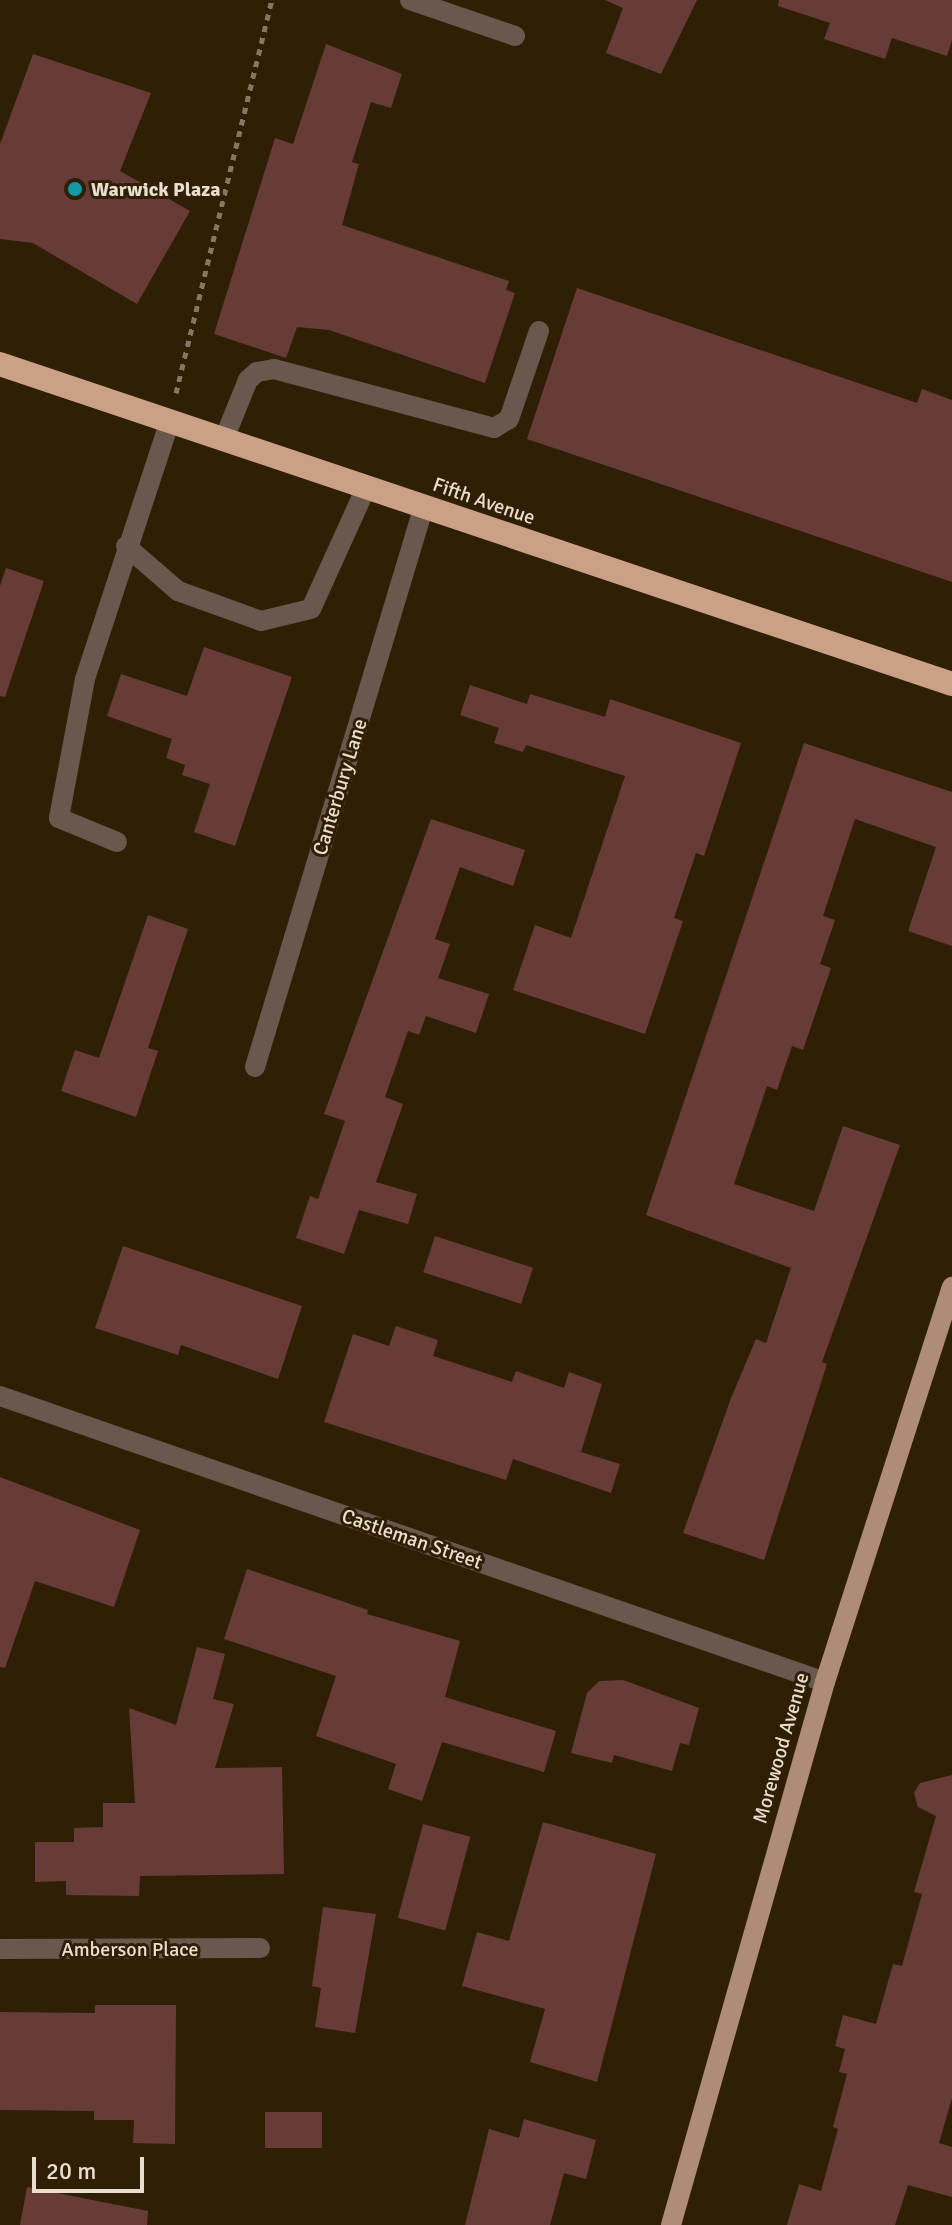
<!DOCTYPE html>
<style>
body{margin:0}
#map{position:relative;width:952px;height:2225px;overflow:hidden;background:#2f1f05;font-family:Signika,sans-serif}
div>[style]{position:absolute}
.building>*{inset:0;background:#673c38;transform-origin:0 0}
.path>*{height:5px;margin-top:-2.5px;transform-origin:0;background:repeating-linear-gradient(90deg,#857762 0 6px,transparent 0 12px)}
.minor>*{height:20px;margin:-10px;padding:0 10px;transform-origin:10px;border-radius:10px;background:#68584d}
.major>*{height:20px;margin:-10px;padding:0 10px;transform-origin:10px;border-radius:10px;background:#ae8c76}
.highway>*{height:24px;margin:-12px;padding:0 12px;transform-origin:12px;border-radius:12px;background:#caa185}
.dots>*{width:22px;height:22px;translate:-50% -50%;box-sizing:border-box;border:4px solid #2f1f05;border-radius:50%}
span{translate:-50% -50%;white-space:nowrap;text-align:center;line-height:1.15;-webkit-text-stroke:6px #2f1f05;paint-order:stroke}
.poi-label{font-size:20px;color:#e9decf;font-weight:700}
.left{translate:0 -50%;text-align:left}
.street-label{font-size:20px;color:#e9decf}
.scale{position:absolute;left:32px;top:2157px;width:112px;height:36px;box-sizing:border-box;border:4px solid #e9decf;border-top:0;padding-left:10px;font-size:24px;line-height:28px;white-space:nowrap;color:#e9decf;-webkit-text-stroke:6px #2f1f05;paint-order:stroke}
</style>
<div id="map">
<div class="building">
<div style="clip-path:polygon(605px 0,697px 0,661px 74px,606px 53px,623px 8px)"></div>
<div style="clip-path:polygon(779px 0,952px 0,952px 40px,947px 56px,892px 38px,885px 59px,824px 39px,830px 23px,778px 6px)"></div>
<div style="clip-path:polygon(326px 44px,402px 74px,391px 108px,371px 102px,352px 162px,359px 164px,342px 225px,509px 281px,506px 290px,515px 293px,485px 383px,329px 330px,297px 327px,286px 358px,214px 334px,275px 138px,293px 144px)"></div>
<div style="clip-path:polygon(33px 54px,151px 93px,120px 171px,190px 211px,137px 304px,33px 243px,0 239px,0 144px)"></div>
<div style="clip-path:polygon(577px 288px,917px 403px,922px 389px,952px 400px,952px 582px,527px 439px)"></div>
<div style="clip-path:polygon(6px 568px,44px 581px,5px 697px,0 696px,0 586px)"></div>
<div style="clip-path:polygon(204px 647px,292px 677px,235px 846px,194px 832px,210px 784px,182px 775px,185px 765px,166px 758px,172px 739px,107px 716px,121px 674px,187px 696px)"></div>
<div style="clip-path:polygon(470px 685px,527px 704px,530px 694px,605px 717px,610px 699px,741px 743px,704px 856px,696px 853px,674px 918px,683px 921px,645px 1034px,513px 990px,535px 925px,571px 938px,625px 776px,526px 745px,523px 752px,494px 743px,499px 728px,460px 715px)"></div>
<div style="clip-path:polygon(804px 743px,952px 792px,952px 946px,908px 931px,936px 847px,855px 819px,823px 916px,835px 920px,820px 964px,831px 968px,803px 1050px,792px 1046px,777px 1090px,767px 1086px,734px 1184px,814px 1211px,843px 1126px,900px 1145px,822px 1362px,827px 1364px,764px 1560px,683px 1533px,731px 1398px,756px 1339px,766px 1343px,791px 1268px,646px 1215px)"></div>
<div style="clip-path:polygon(431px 819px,525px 850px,513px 886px,460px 867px,435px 939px,450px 944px,438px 978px,489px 994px,476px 1033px,426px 1016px,419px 1035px,408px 1031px,385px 1097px,403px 1104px,376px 1182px,417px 1194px,408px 1224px,359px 1210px,344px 1254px,296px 1238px,310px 1196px,318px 1199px,345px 1121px,324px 1114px)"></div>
<div style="clip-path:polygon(148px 915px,188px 929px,148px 1048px,158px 1051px,136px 1117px,61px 1091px,75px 1050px,99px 1058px)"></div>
<div style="left:435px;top:1236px;width:103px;height:38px;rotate:18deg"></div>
<div style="clip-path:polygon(123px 1246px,302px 1306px,278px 1379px,181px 1345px,178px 1355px,95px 1328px)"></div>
<div style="clip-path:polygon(396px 1326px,438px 1340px,433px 1356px,512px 1382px,516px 1371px,564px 1388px,569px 1372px,602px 1384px,581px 1452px,620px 1464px,611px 1493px,513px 1459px,506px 1480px,324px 1422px,353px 1334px,389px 1346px)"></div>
<div style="clip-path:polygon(0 1477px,140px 1530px,114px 1607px,35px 1581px,5px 1668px,0 1667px)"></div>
<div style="clip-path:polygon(247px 1569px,368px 1610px,367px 1614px,460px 1641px,445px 1697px,556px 1731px,544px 1772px,442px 1742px,422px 1801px,388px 1789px,396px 1764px,316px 1736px,336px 1676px,224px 1639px)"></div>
<div style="clip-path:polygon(197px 1647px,225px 1654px,213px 1699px,234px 1704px,215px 1768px,282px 1767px,284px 1874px,140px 1876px,139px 1896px,66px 1895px,66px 1881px,35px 1882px,35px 1842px,74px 1842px,74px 1828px,103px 1827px,103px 1803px,135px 1803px,129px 1708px,176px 1725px)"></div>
<div style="clip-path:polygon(623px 1680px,699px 1708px,689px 1745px,680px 1743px,672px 1771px,614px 1755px,612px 1763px,571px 1753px,587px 1693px,599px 1681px)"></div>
<div style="clip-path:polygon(952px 1775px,952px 2098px,939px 2143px,952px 2147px,952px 2197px,908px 2185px,895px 2225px,787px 2225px,799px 2184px,821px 2191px,838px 2129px,833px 2127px,847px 2074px,839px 2072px,845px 2049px,835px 2046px,843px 2015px,876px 2024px,893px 1964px,902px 1966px,922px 1894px,914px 1892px,936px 1816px,918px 1807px,914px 1793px,920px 1783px)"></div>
<div style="clip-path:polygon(543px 1822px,656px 1854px,597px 2082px,530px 2062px,545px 2009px,462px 1986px,477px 1932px,509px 1941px)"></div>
<div style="left:423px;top:1824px;width:49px;height:97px;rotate:15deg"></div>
<div style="clip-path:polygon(323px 1907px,376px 1914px,355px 2033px,315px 2027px,321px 1988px,312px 1986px)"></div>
<div style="clip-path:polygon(95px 2005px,176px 2005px,175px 2144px,133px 2143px,134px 2120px,94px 2120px,94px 2111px,0 2110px,0 2012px,95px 2013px)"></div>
<div style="left:265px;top:2112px;width:57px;height:36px"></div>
<div style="clip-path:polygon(524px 2119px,596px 2140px,586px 2179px,564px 2173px,550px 2225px,465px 2225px,489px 2129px,519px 2138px)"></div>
<div style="clip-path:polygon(27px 2187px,148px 2211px,147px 2225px,20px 2225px)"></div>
</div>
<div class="path">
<div style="left:176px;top:393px;width:405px;rotate:-76.3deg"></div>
</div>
<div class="minor">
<div style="left:410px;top:0;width:111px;rotate:18.9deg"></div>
<div style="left:224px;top:439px;width:64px;rotate:-67.9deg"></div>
<div style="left:248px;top:380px;width:12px;rotate:-42deg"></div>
<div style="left:257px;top:372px;width:17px;rotate:-10deg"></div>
<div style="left:274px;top:369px;width:228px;rotate:15deg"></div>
<div style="left:494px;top:428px;width:17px;rotate:-31deg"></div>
<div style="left:509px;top:419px;width:93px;rotate:-71.2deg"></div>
<div style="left:126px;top:546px;width:69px;rotate:40.9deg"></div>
<div style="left:178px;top:591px;width:88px;rotate:19.9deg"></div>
<div style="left:261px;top:621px;width:51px;rotate:-13.5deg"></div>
<div style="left:311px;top:609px;width:133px;rotate:-65.6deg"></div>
<div style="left:117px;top:842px;width:63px;rotate:-157.5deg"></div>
<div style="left:59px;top:818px;width:141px;rotate:-79.4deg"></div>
<div style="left:85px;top:679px;width:272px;rotate:-71.8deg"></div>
<div style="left:255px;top:1067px;width:586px;rotate:-73.24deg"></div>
<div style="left:0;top:1396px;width:873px;rotate:19.12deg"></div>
<div style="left:0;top:1949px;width:260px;rotate:-0.2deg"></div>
</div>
<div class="major">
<div style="left:671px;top:2225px;width:564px;rotate:-74.17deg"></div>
<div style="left:825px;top:1682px;width:415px;rotate:-72.2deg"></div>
</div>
<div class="highway">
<div style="left:0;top:364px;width:1004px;rotate:18.58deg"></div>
</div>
<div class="dots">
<div style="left:75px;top:189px;background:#0f9aa8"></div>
</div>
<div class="poi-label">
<span class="left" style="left:91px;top:189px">Warwick Plaza</span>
</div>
<div class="street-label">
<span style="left:484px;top:501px;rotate:19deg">Fifth Avenue</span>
<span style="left:340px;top:787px;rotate:-73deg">Canterbury Lane</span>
<span style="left:412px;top:1539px;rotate:19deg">Castleman Street</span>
<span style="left:781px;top:1748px;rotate:-74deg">Morewood Avenue</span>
<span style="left:130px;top:1949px">Amberson Place</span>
</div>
<div class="scale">20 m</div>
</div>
